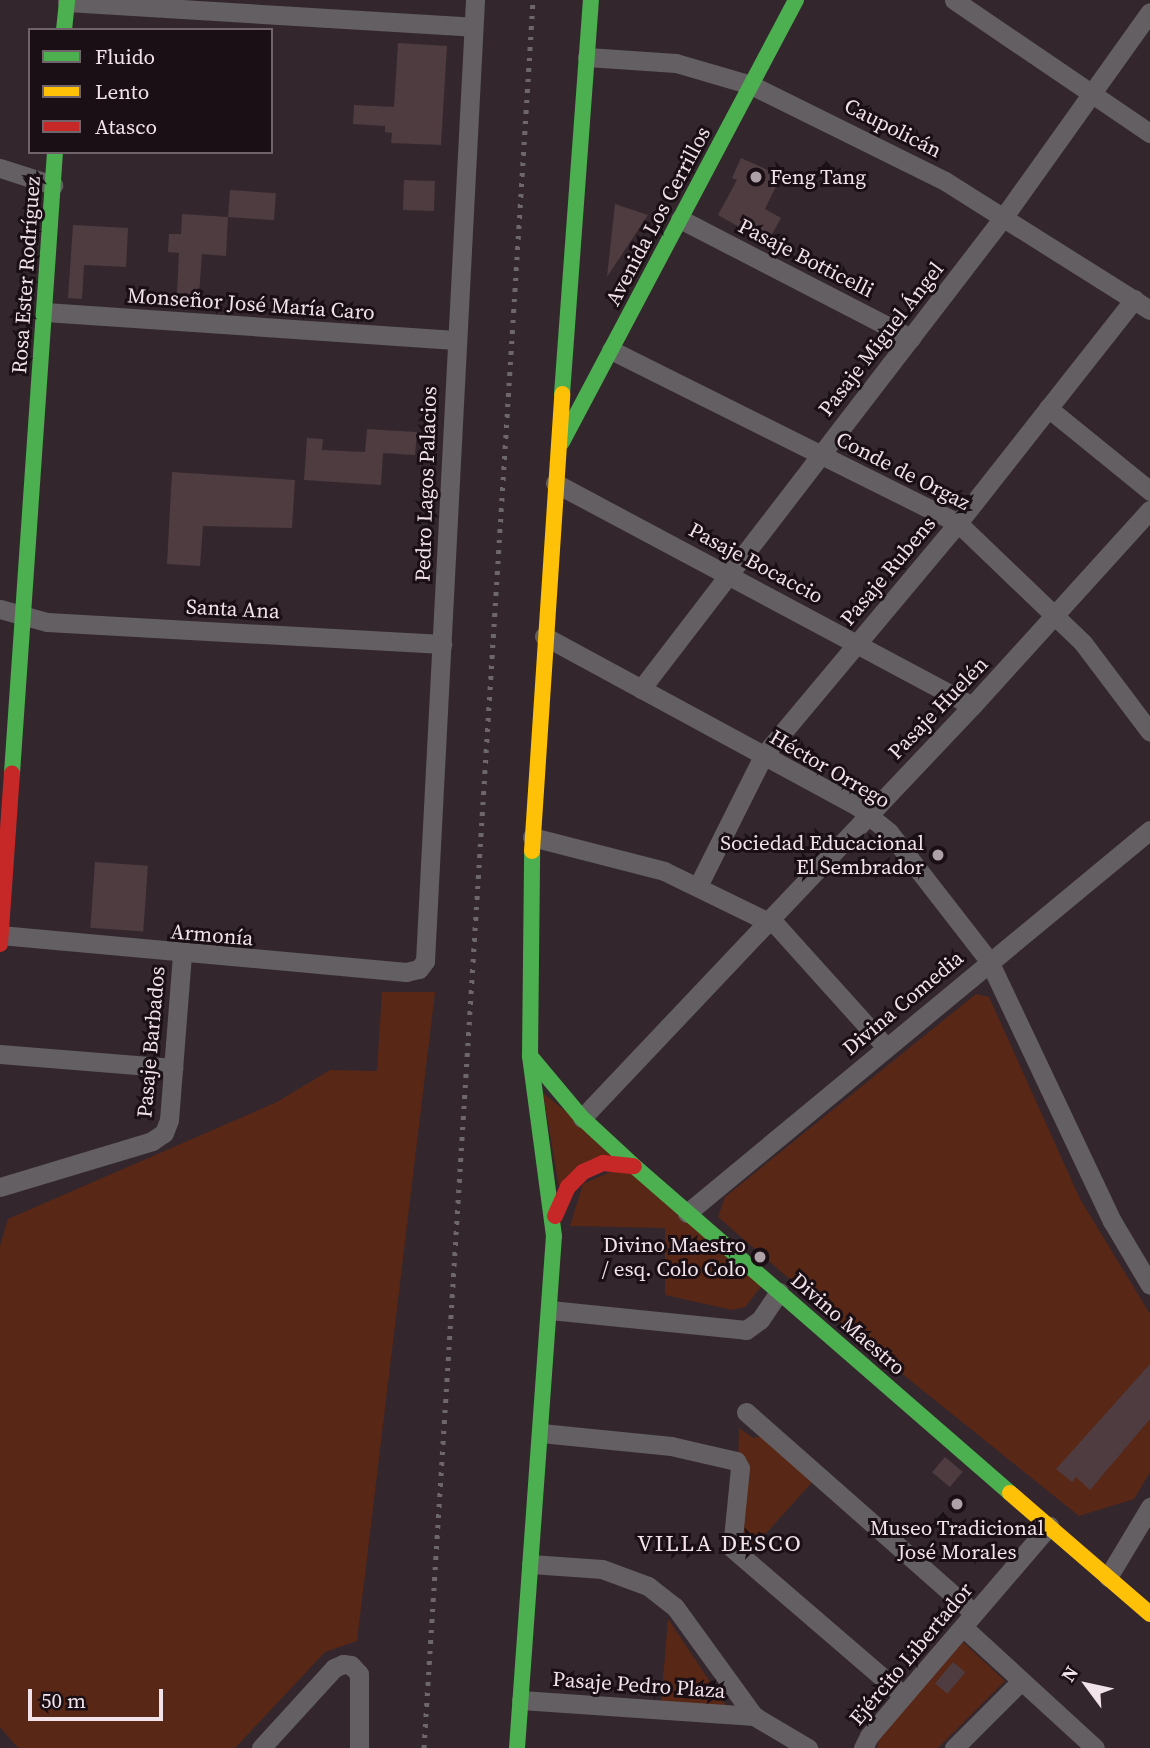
<!DOCTYPE html>
<meta charset="utf-8">
<style>
body{margin:0}
#map{position:relative;width:1150px;height:1748px;overflow:hidden;background:#33272d;font-family:"Source Serif 4",serif}
div>[style]{position:absolute}
.green>*{inset:0;background:#582716}
.building>*{inset:0;background:#4e3c40;transform-origin:0 0}
.street>*{height:19px;margin:-9.5px;padding:0 9.5px;transform-origin:9.5px;border-radius:9.5px;background:#635f63}
.fast>*{height:16px;margin:-8px;padding:0 8px;transform-origin:8px;border-radius:8px;background:#4caf50}
.slow>*{height:16px;margin:-8px;padding:0 8px;transform-origin:8px;border-radius:8px;background:#ffc107}
.jam>*{height:16px;margin:-8px;padding:0 8px;transform-origin:8px;border-radius:8px;background:#c62828}
.rail>*{height:5px;margin-top:-2.5px;transform-origin:0;background:repeating-linear-gradient(90deg,#6d676b 0 3.5px,transparent 0 10.5px)}
.dots>*{width:19px;height:19px;translate:-50% -50%;box-sizing:border-box;border:4px solid #190f14;border-radius:50%}
span{translate:-50% -50%;white-space:nowrap;text-align:center;line-height:1.15;-webkit-text-stroke:6px #190f14;paint-order:stroke}
.street-label{font-size:21px;color:#f2e2ea}
.poi-label{font-size:21px;color:#f2e2ea}
.left{translate:0 -50%;text-align:left}
.right{translate:-100% -50%;text-align:right}
.neighbourhood-label{font-size:23px;color:#f2e2ea;letter-spacing:2px}
.legend{position:absolute;left:28px;top:28px;width:245px;height:126px;box-sizing:border-box;background:#190f14;border:2px solid #70636a;margin:0;padding:9px 12px;list-style:none;font-size:21px;color:#f2e2ea}
.legend li{display:flex;align-items:center;gap:14px;height:35px}
.legend b{width:35px;border:2px solid #70636a}
.north{position:absolute;left:1052px;top:1650px;width:70px;height:70px;-webkit-text-stroke:5px #190f14;paint-order:stroke;rotate:303deg;font-size:19px;font-weight:700;line-height:28px;text-align:center;color:#f2e2ea}
.north::after{content:'';display:block;margin:auto;width:24px;height:32px;background:#f2e2ea;clip-path:polygon(50% 0,100% 100%,50% 72%,0 100%)}
.scale{position:absolute;left:28px;top:1689px;width:135px;height:32px;box-sizing:border-box;border:4px solid #f2e2ea;border-top:0;padding-left:9px;font-size:21px;line-height:24px;white-space:nowrap;color:#f2e2ea;-webkit-text-stroke:5px #190f14;paint-order:stroke}
</style>
<div id="map">
<div class="green">
<div style="clip-path:polygon(382px 992px,435px 992px,357px 1641px,325px 1652px,235px 1748px,18px 1748px,0 1727px,0 1246px,8px 1219px,277px 1102px,330px 1070px,377px 1071px)"></div>
<div style="clip-path:polygon(976px 994px,989px 997px,1080px 1199px,1150px 1314px,1150px 1472px,1134px 1499px,1079px 1516px,855px 1336px,718px 1217px,725px 1197px)"></div>
<div style="clip-path:polygon(543px 1093px,618px 1153px,559px 1187px)"></div>
<div style="clip-path:polygon(624px 1166px,764px 1283px,745px 1307px,732px 1310px,665px 1295px,665px 1228px,570px 1226px,583px 1184px)"></div>
<div style="clip-path:polygon(739px 1428px,753px 1438px,764px 1436px,814px 1480px,749px 1552px,736px 1543px)"></div>
<div style="clip-path:polygon(668px 1619px,727px 1707px,661px 1703px)"></div>
<div style="clip-path:polygon(963px 1642px,1005px 1681px,938px 1748px,877px 1748px,880px 1735px)"></div>
</div>
<div class="building">
<div style="clip-path:polygon(398px 43px,447px 46px,441px 145px,391px 143px,392px 133px,385px 132px,385px 126px,353px 124px,354px 105px,394px 107px)"></div>
<div style="clip-path:polygon(741px 158px,781px 176px,765px 209px,781px 218px,767px 243px,718px 215px,737px 180px,732px 178px)"></div>
<div style="left:404px;top:180px;width:31px;height:30px;rotate:2deg"></div>
<div style="left:230px;top:190px;width:46px;height:27px;rotate:4deg"></div>
<div style="clip-path:polygon(615px 204px,648px 215px,607px 277px)"></div>
<div style="clip-path:polygon(182px 214px,228px 217px,226px 256px,202px 254px,199px 295px,177px 293px,179px 253px,168px 252px,169px 234px,181px 234px)"></div>
<div style="clip-path:polygon(73px 225px,128px 228px,126px 267px,84px 265px,82px 299px,68px 298px)"></div>
<div style="clip-path:polygon(367px 429px,417px 432px,415px 455px,383px 453px,381px 485px,304px 480px,307px 438px,323px 439px,322px 450px,365px 452px)"></div>
<div style="clip-path:polygon(172px 472px,295px 480px,292px 528px,203px 526px,200px 566px,167px 564px)"></div>
<div style="left:95px;top:862px;width:53px;height:66px;rotate:4deg"></div>
<div style="clip-path:polygon(1150px 1364px,1150px 1419px,1090px 1490px,1076px 1477px,1072px 1482px,1056px 1469px)"></div>
<div style="left:945px;top:1457px;width:23px;height:20px;rotate:40deg"></div>
<div style="left:953px;top:1662px;width:16px;height:28px;rotate:40deg"></div>
</div>
<div class="street">
<div style="left:954px;top:0;width:237px;rotate:34.2deg"></div>
<div style="left:67px;top:2px;width:407px;rotate:3.5deg"></div>
<div style="left:587px;top:57px;width:89px;rotate:3.9deg"></div>
<div style="left:676px;top:63px;width:78px;rotate:16.3deg"></div>
<div style="left:751px;top:85px;width:216px;rotate:26.3deg"></div>
<div style="left:945px;top:181px;width:242px;rotate:32.2deg"></div>
<div style="left:0;top:168px;width:56px;rotate:17.8deg"></div>
<div style="left:680px;top:219px;width:260px;rotate:27.3deg"></div>
<div style="left:45px;top:312px;width:411px;rotate:3.9deg"></div>
<div style="left:611px;top:350px;width:388px;rotate:26.5deg"></div>
<div style="left:958px;top:523px;width:173px;rotate:43.8deg"></div>
<div style="left:1083px;top:643px;width:111px;rotate:53deg"></div>
<div style="left:1048px;top:408px;width:132px;rotate:39.1deg"></div>
<div style="left:555px;top:483px;width:473px;rotate:28.1deg"></div>
<div style="left:0;top:609px;width:49px;rotate:15.5deg"></div>
<div style="left:47px;top:622px;width:396px;rotate:3.2deg"></div>
<div style="left:544px;top:636px;width:356px;rotate:28.5deg"></div>
<div style="left:857px;top:806px;width:41px;rotate:39.1deg"></div>
<div style="left:889px;top:832px;width:163px;rotate:52.2deg"></div>
<div style="left:989px;top:961px;width:288px;rotate:64.7deg"></div>
<div style="left:1112px;top:1221px;width:74px;rotate:59.3deg"></div>
<div style="left:641px;top:689px;width:598px;rotate:-52.48deg"></div>
<div style="left:1005px;top:215px;width:249px;rotate:-54.5deg"></div>
<div style="left:532px;top:837px;width:136px;rotate:14.4deg"></div>
<div style="left:664px;top:871px;width:126px;rotate:26deg"></div>
<div style="left:777px;top:926px;width:163px;rotate:48deg"></div>
<div style="left:698px;top:886px;width:145px;rotate:-63.4deg"></div>
<div style="left:763px;top:756px;width:304px;rotate:-50.1deg"></div>
<div style="left:958px;top:523px;width:285px;rotate:-51.8deg"></div>
<div style="left:0;top:935px;width:408px;rotate:5.2deg"></div>
<div style="left:406px;top:972px;width:13px;rotate:-13deg"></div>
<div style="left:419px;top:969px;width:10px;rotate:-53deg"></div>
<div style="left:425px;top:961px;width:962px;rotate:-87.02deg"></div>
<div style="left:0;top:1054px;width:174px;rotate:4.6deg"></div>
<div style="left:582px;top:1118px;width:567px;rotate:-46.57deg"></div>
<div style="left:972px;top:706px;width:265px;rotate:-47.8deg"></div>
<div style="left:0;top:1187px;width:159px;rotate:-16.8deg"></div>
<div style="left:152px;top:1141px;width:14px;rotate:-34deg"></div>
<div style="left:164px;top:1133px;width:14px;rotate:-69deg"></div>
<div style="left:169px;top:1120px;width:166px;rotate:-85.5deg"></div>
<div style="left:687px;top:1213px;width:601px;rotate:-39.6deg"></div>
<div style="left:550px;top:1310px;width:197px;rotate:5.8deg"></div>
<div style="left:746px;top:1330px;width:17px;rotate:-36deg"></div>
<div style="left:760px;top:1320px;width:34px;rotate:-56deg"></div>
<div style="left:746px;top:1412px;width:304px;rotate:41.4deg"></div>
<div style="left:541px;top:1433px;width:131px;rotate:5.7deg"></div>
<div style="left:671px;top:1446px;width:67px;rotate:13deg"></div>
<div style="left:736px;top:1461px;width:8px;rotate:60deg"></div>
<div style="left:740px;top:1468px;width:80px;rotate:95.7deg"></div>
<div style="left:732px;top:1548px;width:225px;rotate:40.7deg"></div>
<div style="left:531px;top:1564px;width:71px;rotate:4deg"></div>
<div style="left:602px;top:1569px;width:49px;rotate:20.3deg"></div>
<div style="left:648px;top:1586px;width:34px;rotate:38deg"></div>
<div style="left:675px;top:1607px;width:135px;rotate:54.1deg"></div>
<div style="left:754px;top:1716px;width:63px;rotate:30.7deg"></div>
<div style="left:1108px;top:1577px;width:82px;rotate:-59deg"></div>
<div style="left:963px;top:1627px;width:179px;rotate:42.5deg"></div>
<div style="left:521px;top:1700px;width:234px;rotate:3.9deg"></div>
<div style="left:261px;top:1748px;width:108px;rotate:-47.6deg"></div>
<div style="left:334px;top:1668px;width:10px;rotate:-24deg"></div>
<div style="left:343px;top:1664px;width:8px;rotate:7deg"></div>
<div style="left:351px;top:1665px;width:12px;rotate:48deg"></div>
<div style="left:359px;top:1674px;width:74px;rotate:90deg"></div>
<div style="left:863px;top:1748px;width:13px;rotate:-63deg"></div>
<div style="left:869px;top:1736px;width:277px;rotate:-49.4deg"></div>
<div style="left:954px;top:1748px;width:93px;rotate:-45deg"></div>
</div>
<div class="fast">
<div style="left:64px;top:30px;width:30px;rotate:-84deg"></div>
<div style="left:562px;top:394px;width:395px;rotate:-85.8deg"></div>
<div style="left:562px;top:442px;width:500px;rotate:-62.1deg"></div>
<div style="left:12px;top:773px;width:622px;rotate:-86.04deg"></div>
<div style="left:530px;top:1056px;width:81px;rotate:50deg"></div>
<div style="left:582px;top:1118px;width:71px;rotate:42.7deg"></div>
<div style="left:634px;top:1166px;width:498px;rotate:41deg"></div>
<div style="left:517px;top:1748px;width:513px;rotate:-85.87deg"></div>
<div style="left:554px;top:1236px;width:182px;rotate:-97.6deg"></div>
<div style="left:530px;top:1056px;width:205px;rotate:-89.4deg"></div>
</div>
<div class="slow">
<div style="left:532px;top:851px;width:458px;rotate:-86.2deg"></div>
<div style="left:1010px;top:1493px;width:185px;rotate:40.8deg"></div>
</div>
<div class="jam">
<div style="left:0;top:944px;width:171px;rotate:-86deg"></div>
<div style="left:555px;top:1216px;width:32px;rotate:-66deg"></div>
<div style="left:568px;top:1187px;width:21px;rotate:-45deg"></div>
<div style="left:583px;top:1172px;width:22px;rotate:-24deg"></div>
<div style="left:603px;top:1163px;width:31px;rotate:6deg"></div>
</div>
<div class="rail">
<div style="left:424px;top:1748px;width:1751px;rotate:-86.43deg"></div>
</div>
<div class="dots">
<div style="left:756px;top:177px;background:#afa1a8"></div>
<div style="left:938px;top:855px;background:#afa1a8"></div>
<div style="left:760px;top:1257px;background:#afa1a8"></div>
<div style="left:957px;top:1504px;background:#afa1a8"></div>
</div>
<div class="street-label">
<span style="left:893px;top:128px;rotate:27deg">Caupolicán</span>
<span style="left:658px;top:216px;rotate:-62deg">Avenida Los Cerrillos</span>
<span style="left:806px;top:258px;rotate:27deg">Pasaje Botticelli</span>
<span style="left:26px;top:275px;rotate:-86deg">Rosa Ester Rodríguez</span>
<span style="left:251px;top:304px;rotate:4deg">Monseñor José María Caro</span>
<span style="left:881px;top:339px;rotate:-52deg">Pasaje Miguel Ángel</span>
<span style="left:903px;top:471px;rotate:27deg">Conde de Orgaz</span>
<span style="left:426px;top:484px;rotate:-88deg">Pedro Lagos Palacios</span>
<span style="left:756px;top:563px;rotate:28deg">Pasaje Bocaccio</span>
<span style="left:888px;top:571px;rotate:-50deg">Pasaje Rubens</span>
<span style="left:233px;top:609px;rotate:3deg">Santa Ana</span>
<span style="left:938px;top:708px;rotate:-46deg">Pasaje Huelén</span>
<span style="left:830px;top:769px;rotate:30deg">Héctor Orrego</span>
<span style="left:212px;top:935px;rotate:5deg">Armonía</span>
<span style="left:903px;top:1003px;rotate:-40deg">Divina Comedia</span>
<span style="left:151px;top:1042px;rotate:-85deg">Pasaje Barbados</span>
<span style="left:848px;top:1324px;rotate:41deg">Divino Maestro</span>
<span style="left:911px;top:1654px;rotate:-50deg">Ejército Libertador</span>
<span style="left:639px;top:1685px;rotate:4deg">Pasaje Pedro Plaza</span>
</div>
<div class="poi-label">
<span class="left" style="left:770px;top:177px">Feng Tang</span>
<span class="right" style="left:924px;top:855px">Sociedad Educacional<br>El Sembrador</span>
<span class="right" style="left:746px;top:1257px">Divino Maestro<br>/ esq. Colo Colo</span>
<span style="left:957px;top:1540px">Museo Tradicional<br>José Morales</span>
</div>
<div class="neighbourhood-label">
<span style="left:720px;top:1543px">VILLA DESCO</span>
</div>
<ul class="legend">
<li><b style="height:9px;background:#4caf50"></b>Fluido</li>
<li><b style="height:9px;background:#ffc107"></b>Lento</li>
<li><b style="height:9px;background:#c62828"></b>Atasco</li>
</ul>
<div class="north">N</div>
<div class="scale">50 m</div>
</div>
